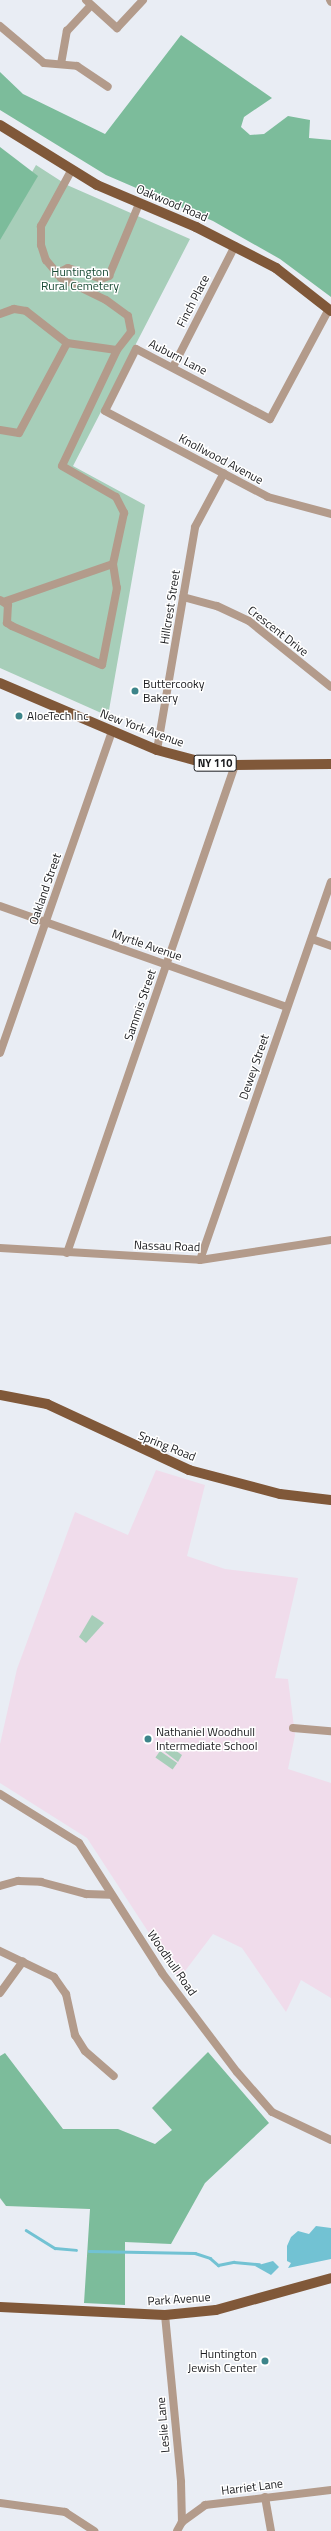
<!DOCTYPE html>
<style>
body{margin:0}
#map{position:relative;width:331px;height:2531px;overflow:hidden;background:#e9edf4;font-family:"Titillium Web",sans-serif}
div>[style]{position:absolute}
.education>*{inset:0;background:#f0dceb}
.green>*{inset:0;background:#a7ceb9;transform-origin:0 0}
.forest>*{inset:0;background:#7cbc9b}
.water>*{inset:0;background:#72c2d3}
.stream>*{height:2.5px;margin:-1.25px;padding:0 1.25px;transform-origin:1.25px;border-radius:1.25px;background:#72c2d3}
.minor>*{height:8px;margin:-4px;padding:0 4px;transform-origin:4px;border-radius:4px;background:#b39b8b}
.major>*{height:10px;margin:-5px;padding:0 5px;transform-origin:5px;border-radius:5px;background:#805839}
.dots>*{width:11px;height:11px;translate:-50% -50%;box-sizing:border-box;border:2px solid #fff;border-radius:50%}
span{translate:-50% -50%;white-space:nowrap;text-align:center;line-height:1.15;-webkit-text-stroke:3px #fff;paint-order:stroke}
.shield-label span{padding:1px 3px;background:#fff;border:1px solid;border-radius:3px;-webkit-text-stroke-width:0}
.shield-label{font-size:11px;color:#1a1b1e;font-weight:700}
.street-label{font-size:12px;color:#1a1b1e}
.park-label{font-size:12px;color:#184a34}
.poi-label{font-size:12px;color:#1a1b1e}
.left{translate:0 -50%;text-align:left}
.right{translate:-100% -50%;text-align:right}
</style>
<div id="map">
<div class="education">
<div style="clip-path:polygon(156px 1470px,205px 1485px,187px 1556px,225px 1569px,298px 1578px,275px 1678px,288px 1679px,295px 1735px,288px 1769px,331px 1783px,331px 1998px,301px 1980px,286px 2012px,242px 1948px,213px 1934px,179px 1979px,87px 1838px,0 1783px,0 1744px,17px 1669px,75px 1512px,128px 1535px)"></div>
</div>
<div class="green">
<div style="clip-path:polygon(36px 165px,67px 185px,190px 239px,73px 466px,145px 505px,108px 716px,0 668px,0 229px)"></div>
<div style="clip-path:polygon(92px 1615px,104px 1623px,86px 1643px,79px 1637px)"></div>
<div style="clip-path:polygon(165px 1743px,182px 1755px,178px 1762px,161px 1749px)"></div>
<div style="left:160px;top:1751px;width:21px;height:8px;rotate:35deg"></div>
</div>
<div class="forest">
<div style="clip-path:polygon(181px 35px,272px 98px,244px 117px,241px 127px,250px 135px,264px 134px,288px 116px,310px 120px,309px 138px,331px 140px,331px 297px,280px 259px,213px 221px,106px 175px,0 110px,0 72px,23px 94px,105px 134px)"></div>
<div style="clip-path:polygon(0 147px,38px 176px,0 240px)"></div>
<div style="clip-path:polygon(208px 2052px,269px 2123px,205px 2183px,171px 2244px,125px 2242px,125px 2305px,84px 2303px,90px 2209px,6px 2206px,0 2198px,0 2056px,5px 2053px,63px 2129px,118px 2129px,155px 2144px,172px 2130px,152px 2108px)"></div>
</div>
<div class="water">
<div style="clip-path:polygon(316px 2226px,331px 2228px,331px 2259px,288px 2268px,291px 2263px,287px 2261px,287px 2246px,291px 2237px,298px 2231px,309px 2234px)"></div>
<div style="clip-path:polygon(273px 2261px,279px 2267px,271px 2275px,255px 2266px)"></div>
</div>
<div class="stream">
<div style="left:26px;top:2230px;width:34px;rotate:32deg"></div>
<div style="left:55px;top:2248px;width:21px;rotate:5deg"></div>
<div style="left:89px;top:2251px;width:106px;rotate:1.1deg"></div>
<div style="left:195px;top:2253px;width:16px;rotate:18deg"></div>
<div style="left:210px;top:2258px;width:11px;rotate:41deg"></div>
<div style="left:218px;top:2265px;width:16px;rotate:-11deg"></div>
<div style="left:234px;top:2262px;width:25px;rotate:5deg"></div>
</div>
<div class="minor">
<div style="left:86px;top:0;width:42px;rotate:42.1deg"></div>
<div style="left:117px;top:28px;width:38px;rotate:-47deg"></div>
<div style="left:330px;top:0;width:2px;rotate:63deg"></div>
<div style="left:0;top:26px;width:57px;rotate:40.1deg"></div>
<div style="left:44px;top:63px;width:33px;rotate:5deg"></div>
<div style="left:77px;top:66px;width:37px;rotate:34deg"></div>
<div style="left:61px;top:64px;width:34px;rotate:-80deg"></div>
<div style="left:67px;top:31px;width:35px;rotate:-47deg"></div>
<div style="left:71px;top:171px;width:63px;rotate:118.6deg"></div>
<div style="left:41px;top:226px;width:19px;rotate:90deg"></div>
<div style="left:41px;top:245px;width:16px;rotate:72deg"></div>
<div style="left:46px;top:260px;width:23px;rotate:50deg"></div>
<div style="left:61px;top:278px;width:50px;rotate:26.1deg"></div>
<div style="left:106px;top:300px;width:27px;rotate:36deg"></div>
<div style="left:128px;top:316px;width:16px;rotate:79deg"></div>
<div style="left:131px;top:332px;width:23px;rotate:128deg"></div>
<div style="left:56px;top:274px;width:13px;rotate:-27deg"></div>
<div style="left:68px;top:268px;width:35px;rotate:18deg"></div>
<div style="left:101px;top:279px;width:9px;rotate:-21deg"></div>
<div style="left:109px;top:276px;width:78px;rotate:-67.4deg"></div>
<div style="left:329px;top:309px;width:125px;rotate:118.2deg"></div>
<div style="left:270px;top:419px;width:151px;rotate:-152.4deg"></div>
<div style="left:136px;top:349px;width:69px;rotate:116.6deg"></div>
<div style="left:105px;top:411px;width:184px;rotate:27.8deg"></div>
<div style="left:268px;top:497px;width:65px;rotate:15.1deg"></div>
<div style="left:0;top:314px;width:15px;rotate:-20deg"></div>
<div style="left:14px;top:309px;width:12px;rotate:9deg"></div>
<div style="left:26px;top:311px;width:52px;rotate:38deg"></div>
<div style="left:67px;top:343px;width:50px;rotate:8deg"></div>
<div style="left:117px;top:350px;width:128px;rotate:115.4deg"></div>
<div style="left:62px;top:466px;width:62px;rotate:29.9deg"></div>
<div style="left:116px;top:497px;width:18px;rotate:63deg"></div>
<div style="left:124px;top:513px;width:52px;rotate:102.2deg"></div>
<div style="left:113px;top:564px;width:24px;rotate:81deg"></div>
<div style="left:117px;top:588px;width:78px;rotate:101deg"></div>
<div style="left:102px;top:665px;width:98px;rotate:-156.6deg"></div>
<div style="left:12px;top:626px;width:6px;rotate:-149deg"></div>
<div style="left:7px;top:623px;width:18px;rotate:-87deg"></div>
<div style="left:8px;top:605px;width:9px;rotate:-148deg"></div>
<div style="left:173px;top:367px;width:136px;rotate:-62.9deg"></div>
<div style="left:0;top:430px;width:19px;rotate:9deg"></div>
<div style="left:19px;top:433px;width:102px;rotate:-61.9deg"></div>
<div style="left:183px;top:597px;width:35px;rotate:15deg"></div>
<div style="left:217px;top:606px;width:35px;rotate:25deg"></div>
<div style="left:249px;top:621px;width:105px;rotate:38.8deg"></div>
<div style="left:6px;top:601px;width:113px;rotate:-19.1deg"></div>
<div style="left:157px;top:750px;width:226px;rotate:-80.3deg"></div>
<div style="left:195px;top:527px;width:61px;rotate:-61.8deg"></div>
<div style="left:0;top:906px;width:304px;rotate:19.4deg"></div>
<div style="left:312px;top:939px;width:20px;rotate:20deg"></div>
<div style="left:0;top:1053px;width:340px;rotate:-70.8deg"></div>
<div style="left:0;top:1248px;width:200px;rotate:3.4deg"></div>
<div style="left:200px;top:1260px;width:133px;rotate:-8.7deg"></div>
<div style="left:67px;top:1253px;width:516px;rotate:-71deg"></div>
<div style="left:200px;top:1260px;width:400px;rotate:-70.9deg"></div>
<div style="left:293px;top:1728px;width:38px;rotate:5deg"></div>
<div style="left:0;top:1794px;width:93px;rotate:31.8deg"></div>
<div style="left:79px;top:1843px;width:154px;rotate:57.4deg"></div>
<div style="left:162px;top:1973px;width:124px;rotate:52.9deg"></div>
<div style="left:237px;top:2072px;width:53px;rotate:48.8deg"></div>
<div style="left:272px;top:2112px;width:65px;rotate:25.4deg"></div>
<div style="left:0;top:1886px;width:19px;rotate:-16deg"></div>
<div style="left:18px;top:1881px;width:23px;rotate:2deg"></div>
<div style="left:41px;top:1882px;width:47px;rotate:14.9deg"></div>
<div style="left:86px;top:1894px;width:24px;rotate:2deg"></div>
<div style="left:0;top:1951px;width:60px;rotate:25.7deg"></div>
<div style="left:54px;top:1977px;width:21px;rotate:55deg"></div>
<div style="left:66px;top:1994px;width:42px;rotate:77.6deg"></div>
<div style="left:75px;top:2035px;width:19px;rotate:58deg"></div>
<div style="left:85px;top:2051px;width:38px;rotate:41deg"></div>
<div style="left:0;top:1993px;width:39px;rotate:-54deg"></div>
<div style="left:165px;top:2315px;width:168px;rotate:84.5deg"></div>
<div style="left:181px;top:2482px;width:40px;rotate:88.6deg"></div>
<div style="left:182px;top:2522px;width:10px;rotate:119deg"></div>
<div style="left:265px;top:2497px;width:35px;rotate:80deg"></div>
<div style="left:0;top:2503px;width:66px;rotate:7.9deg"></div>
<div style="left:65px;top:2512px;width:35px;rotate:33deg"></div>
<div style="left:182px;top:2522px;width:29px;rotate:-36deg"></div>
<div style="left:205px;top:2505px;width:127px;rotate:-6.8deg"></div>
</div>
<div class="major">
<div style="left:0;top:125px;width:114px;rotate:31.7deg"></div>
<div style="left:97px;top:185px;width:108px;rotate:23deg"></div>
<div style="left:196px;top:227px;width:90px;rotate:27.1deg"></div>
<div style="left:276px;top:268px;width:70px;rotate:38deg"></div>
<div style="left:0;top:683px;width:171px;rotate:23.1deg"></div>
<div style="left:157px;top:750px;width:39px;rotate:15deg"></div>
<div style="left:195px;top:760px;width:40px;rotate:7.1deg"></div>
<div style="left:235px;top:765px;width:96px;rotate:-0.6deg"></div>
<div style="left:0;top:1395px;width:48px;rotate:10.8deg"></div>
<div style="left:47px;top:1404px;width:157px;rotate:24.9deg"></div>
<div style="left:189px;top:1470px;width:94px;rotate:14.8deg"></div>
<div style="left:280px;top:1494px;width:51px;rotate:6.7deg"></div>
<div style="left:0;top:2307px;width:165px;rotate:2.8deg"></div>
<div style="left:165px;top:2315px;width:51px;rotate:-5.6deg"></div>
<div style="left:216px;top:2310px;width:119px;rotate:-15.5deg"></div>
</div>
<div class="dots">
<div style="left:135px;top:691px;background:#3d858a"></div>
<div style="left:19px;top:716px;background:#3d858a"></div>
<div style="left:148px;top:1739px;background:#3d858a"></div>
<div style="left:265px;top:2361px;background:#3d858a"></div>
</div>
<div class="shield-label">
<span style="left:215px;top:763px">NY 110</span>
</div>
<div class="street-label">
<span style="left:172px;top:203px;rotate:23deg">Oakwood Road</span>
<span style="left:193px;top:301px;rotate:-63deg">Finch Place</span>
<span style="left:178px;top:357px;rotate:27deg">Auburn Lane</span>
<span style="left:221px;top:459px;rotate:28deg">Knollwood Avenue</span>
<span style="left:170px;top:607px;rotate:-81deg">Hillcrest Street</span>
<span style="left:278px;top:631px;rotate:38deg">Crescent Drive</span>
<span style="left:142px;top:728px;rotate:20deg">New York Avenue</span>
<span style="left:45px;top:889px;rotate:-71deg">Oakland Street</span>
<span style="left:147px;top:945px;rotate:19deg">Myrtle Avenue</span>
<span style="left:140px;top:1005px;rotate:-71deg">Sammis Street</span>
<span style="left:254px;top:1067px;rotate:-71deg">Dewey Street</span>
<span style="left:167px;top:1246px;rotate:2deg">Nassau Road</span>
<span style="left:167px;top:1446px;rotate:22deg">Spring Road</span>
<span style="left:172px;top:1963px;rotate:55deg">Woodhull Road</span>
<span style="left:179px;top:2299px;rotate:-4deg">Park Avenue</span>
<span style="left:163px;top:2425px;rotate:-95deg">Leslie Lane</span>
<span style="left:252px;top:2487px;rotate:-7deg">Harriet Lane</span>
</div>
<div class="park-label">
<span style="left:80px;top:279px">Huntington<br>Rural Cemetery</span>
</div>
<div class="poi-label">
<span class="left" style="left:143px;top:691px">Buttercooky<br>Bakery</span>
<span class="left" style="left:27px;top:716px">AloeTech Inc</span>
<span class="left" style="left:156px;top:1739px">Nathaniel Woodhull<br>Intermediate School</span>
<span class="right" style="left:257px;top:2361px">Huntington<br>Jewish Center</span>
</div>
</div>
